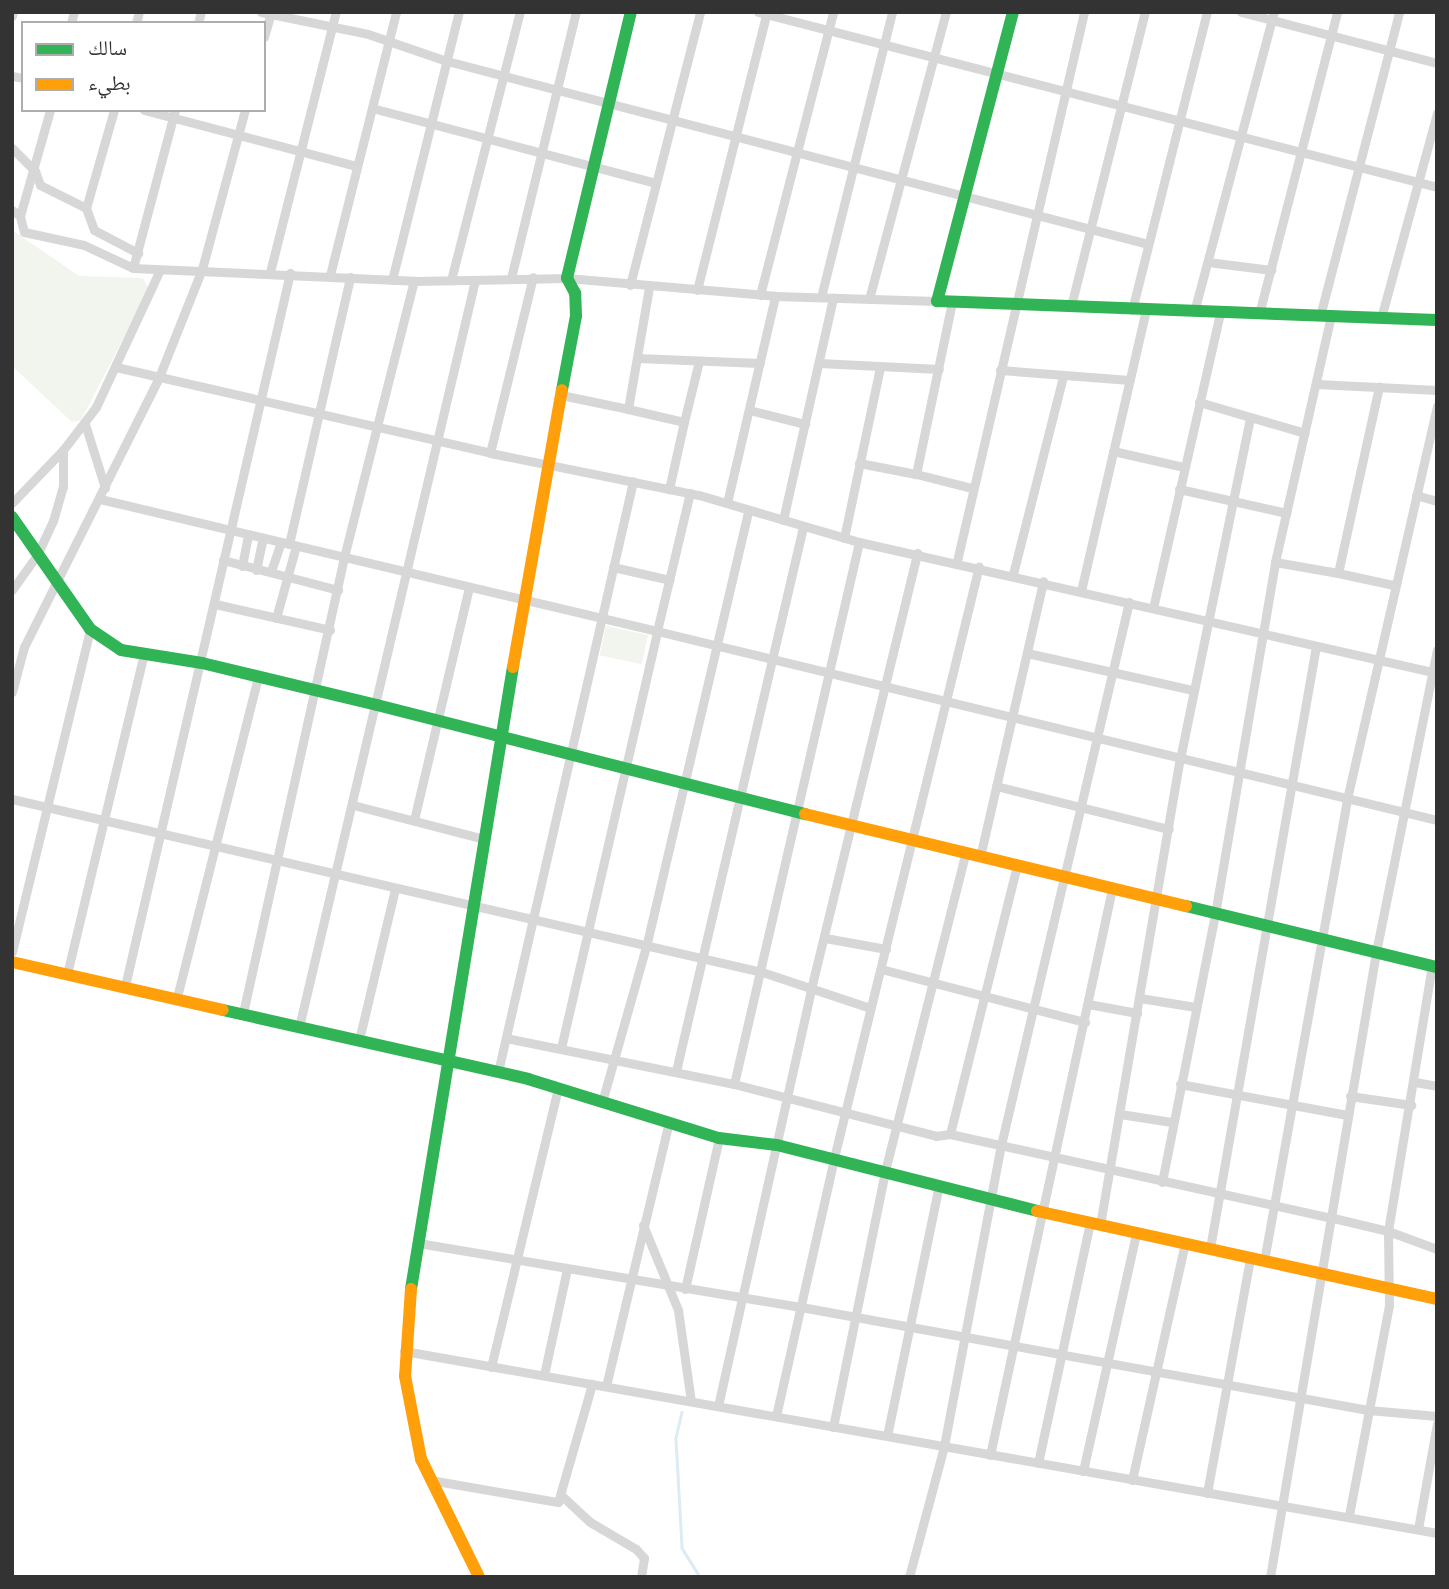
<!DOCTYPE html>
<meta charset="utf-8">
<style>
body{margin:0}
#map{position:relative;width:1449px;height:1589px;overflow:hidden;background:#fff;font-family:Poppins,"Noto Naskh Arabic",sans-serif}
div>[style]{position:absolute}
.green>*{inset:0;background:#f1f5ed;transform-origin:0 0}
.stream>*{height:2.5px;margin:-1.25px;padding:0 1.25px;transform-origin:1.25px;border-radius:1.25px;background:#ddebf3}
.street>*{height:9px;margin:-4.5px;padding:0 4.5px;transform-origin:4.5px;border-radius:4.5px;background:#d7d7d7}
.fast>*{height:12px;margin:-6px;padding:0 6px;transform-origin:6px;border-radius:6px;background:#30b455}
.slow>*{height:12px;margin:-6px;padding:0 6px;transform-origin:6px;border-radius:6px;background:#ff9f0a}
span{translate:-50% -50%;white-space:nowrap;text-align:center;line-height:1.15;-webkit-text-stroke:7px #fff;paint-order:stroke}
.frame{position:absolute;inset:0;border:14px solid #333;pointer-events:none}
.legend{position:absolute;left:21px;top:21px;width:245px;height:91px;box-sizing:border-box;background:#fff;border:2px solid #adadad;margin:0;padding:9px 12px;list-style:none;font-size:21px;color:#333}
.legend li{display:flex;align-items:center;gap:14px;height:35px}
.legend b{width:35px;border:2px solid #adadad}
</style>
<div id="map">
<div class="green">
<div style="clip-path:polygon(12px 230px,79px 276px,143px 278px,149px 289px,81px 420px,72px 422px,12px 366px)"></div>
<div style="left:606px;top:626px;width:43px;height:30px;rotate:12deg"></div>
</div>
<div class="stream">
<div style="left:682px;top:1412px;width:28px;rotate:103deg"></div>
<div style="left:676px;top:1439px;width:109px;rotate:86.8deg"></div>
<div style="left:682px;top:1548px;width:34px;rotate:58deg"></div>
</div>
<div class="street">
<div style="left:261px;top:12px;width:109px;rotate:11.6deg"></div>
<div style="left:368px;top:34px;width:83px;rotate:18.9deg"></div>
<div style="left:447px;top:61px;width:724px;rotate:14.63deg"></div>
<div style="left:758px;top:12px;width:701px;rotate:14.45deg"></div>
<div style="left:1241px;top:12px;width:203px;rotate:14.6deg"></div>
<div style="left:12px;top:16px;width:4px;rotate:-76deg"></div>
<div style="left:71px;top:23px;width:11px;rotate:-75deg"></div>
<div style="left:136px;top:23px;width:11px;rotate:-75deg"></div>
<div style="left:198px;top:23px;width:11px;rotate:-75deg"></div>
<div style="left:264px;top:37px;width:26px;rotate:-74deg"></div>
<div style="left:12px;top:76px;width:11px;rotate:10deg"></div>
<div style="left:372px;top:108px;width:293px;rotate:14.8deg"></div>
<div style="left:114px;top:110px;width:102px;rotate:105.9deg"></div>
<div style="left:86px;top:208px;width:23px;rotate:70deg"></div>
<div style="left:94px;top:230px;width:50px;rotate:27.6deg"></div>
<div style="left:144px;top:110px;width:219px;rotate:14.8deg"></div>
<div style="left:175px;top:110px;width:163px;rotate:104.9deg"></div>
<div style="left:133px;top:268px;width:281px;rotate:2.6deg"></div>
<div style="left:414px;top:281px;width:153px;rotate:-1.1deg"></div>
<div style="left:567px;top:278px;width:209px;rotate:4.9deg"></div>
<div style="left:775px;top:296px;width:162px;rotate:1.8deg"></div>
<div style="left:12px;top:148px;width:33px;rotate:45deg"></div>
<div style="left:35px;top:171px;width:15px;rotate:70deg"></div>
<div style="left:40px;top:185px;width:51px;rotate:26.6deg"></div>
<div style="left:12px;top:210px;width:10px;rotate:37deg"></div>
<div style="left:20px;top:216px;width:16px;rotate:76deg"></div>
<div style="left:24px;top:232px;width:61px;rotate:12.2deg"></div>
<div style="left:84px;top:245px;width:54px;rotate:25.1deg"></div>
<div style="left:20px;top:216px;width:110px;rotate:-74.2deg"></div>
<div style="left:1208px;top:262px;width:64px;rotate:7.2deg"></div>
<div style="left:270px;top:272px;width:268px;rotate:-75.8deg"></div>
<div style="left:330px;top:275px;width:271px;rotate:-75.9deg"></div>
<div style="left:511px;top:278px;width:274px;rotate:-76.3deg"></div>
<div style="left:392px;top:280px;width:276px;rotate:-76deg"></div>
<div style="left:451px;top:280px;width:277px;rotate:-75.6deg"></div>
<div style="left:630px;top:285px;width:282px;rotate:-75.6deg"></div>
<div style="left:697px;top:290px;width:287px;rotate:-75.9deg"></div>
<div style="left:760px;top:295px;width:292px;rotate:-75.5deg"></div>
<div style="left:821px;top:297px;width:294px;rotate:-76deg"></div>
<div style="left:869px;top:299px;width:297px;rotate:-75deg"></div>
<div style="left:952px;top:302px;width:176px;rotate:101.8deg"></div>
<div style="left:916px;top:474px;width:58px;rotate:14deg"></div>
<div style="left:1071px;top:306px;width:303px;rotate:-75.9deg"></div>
<div style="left:1132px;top:310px;width:307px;rotate:-75.9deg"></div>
<div style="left:1194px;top:312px;width:310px;rotate:-75.1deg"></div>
<div style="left:1259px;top:314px;width:312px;rotate:-75.5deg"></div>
<div style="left:1320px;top:316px;width:314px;rotate:-75.4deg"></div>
<div style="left:1381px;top:318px;width:213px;rotate:-74.7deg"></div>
<div style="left:637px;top:358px;width:123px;rotate:2.3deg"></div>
<div style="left:819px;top:363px;width:120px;rotate:2.9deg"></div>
<div style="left:116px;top:367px;width:384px;rotate:12.9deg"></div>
<div style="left:490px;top:453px;width:213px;rotate:11.4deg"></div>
<div style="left:699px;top:495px;width:167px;rotate:16.4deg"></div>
<div style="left:859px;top:542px;width:593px;rotate:12.77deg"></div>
<div style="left:1000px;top:370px;width:130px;rotate:4.4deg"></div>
<div style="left:1317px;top:384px;width:120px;rotate:2.9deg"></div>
<div style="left:561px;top:395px;width:68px;rotate:11.8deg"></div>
<div style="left:628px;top:409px;width:124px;rotate:-80.2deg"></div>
<div style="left:1199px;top:402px;width:110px;rotate:16.3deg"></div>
<div style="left:628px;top:409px;width:57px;rotate:13.1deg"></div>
<div style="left:684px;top:422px;width:69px;rotate:102.6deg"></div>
<div style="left:749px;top:410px;width:58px;rotate:14deg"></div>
<div style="left:684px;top:422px;width:63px;rotate:-76.2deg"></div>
<div style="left:85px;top:424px;width:67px;rotate:72.6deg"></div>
<div style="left:1113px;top:451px;width:73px;rotate:12.7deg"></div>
<div style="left:490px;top:453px;width:181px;rotate:-76.3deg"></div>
<div style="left:859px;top:463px;width:58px;rotate:10.9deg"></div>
<div style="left:1179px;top:489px;width:110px;rotate:12.6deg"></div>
<div style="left:1416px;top:495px;width:22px;rotate:16deg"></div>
<div style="left:100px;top:499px;width:572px;rotate:13.33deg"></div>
<div style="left:657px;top:631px;width:142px;rotate:-76.6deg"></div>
<div style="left:12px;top:503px;width:74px;rotate:-46.1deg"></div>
<div style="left:63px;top:450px;width:54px;rotate:-52.5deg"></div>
<div style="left:96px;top:407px;width:149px;rotate:-65deg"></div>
<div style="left:727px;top:503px;width:212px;rotate:-76.9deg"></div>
<div style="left:783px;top:520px;width:228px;rotate:-77.3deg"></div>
<div style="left:844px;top:538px;width:175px;rotate:-78.1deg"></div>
<div style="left:289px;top:544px;width:274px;rotate:-77.1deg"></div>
<div style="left:223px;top:560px;width:119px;rotate:14.6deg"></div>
<div style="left:957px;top:561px;width:563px;rotate:-76.97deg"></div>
<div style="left:1275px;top:562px;width:64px;rotate:9.9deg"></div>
<div style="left:1338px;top:573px;width:191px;rotate:-77.6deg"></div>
<div style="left:242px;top:566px;width:32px;rotate:-79deg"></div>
<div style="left:613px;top:567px;width:58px;rotate:12.8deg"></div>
<div style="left:256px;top:570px;width:33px;rotate:-78deg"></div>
<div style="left:271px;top:571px;width:31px;rotate:-71deg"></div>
<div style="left:1338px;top:573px;width:56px;rotate:12.3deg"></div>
<div style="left:1013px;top:574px;width:204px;rotate:-75.8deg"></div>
<div style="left:12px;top:590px;width:43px;rotate:-54.5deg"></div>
<div style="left:37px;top:555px;width:38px;rotate:-65deg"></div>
<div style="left:53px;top:521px;width:35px;rotate:-74deg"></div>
<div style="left:63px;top:487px;width:37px;rotate:-90deg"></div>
<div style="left:1081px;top:591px;width:288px;rotate:-77deg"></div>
<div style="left:215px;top:604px;width:118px;rotate:12.7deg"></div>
<div style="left:1153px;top:608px;width:303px;rotate:-77.2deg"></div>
<div style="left:276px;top:618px;width:75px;rotate:-74.5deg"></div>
<div style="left:1027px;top:653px;width:170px;rotate:12.6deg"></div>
<div style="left:12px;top:692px;width:47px;rotate:-75.1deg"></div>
<div style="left:24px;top:647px;width:302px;rotate:-63.4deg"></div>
<div style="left:159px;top:377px;width:116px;rotate:-68.3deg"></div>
<div style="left:202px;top:269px;width:165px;rotate:-74.9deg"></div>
<div style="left:996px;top:786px;width:178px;rotate:14deg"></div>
<div style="left:12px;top:799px;width:770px;rotate:12.99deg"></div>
<div style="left:762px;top:972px;width:114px;rotate:18.4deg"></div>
<div style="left:353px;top:805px;width:135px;rotate:14.5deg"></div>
<div style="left:414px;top:820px;width:238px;rotate:-76.7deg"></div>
<div style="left:980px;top:857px;width:283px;rotate:-77.1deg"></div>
<div style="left:825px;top:938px;width:62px;rotate:10.2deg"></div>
<div style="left:12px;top:952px;width:332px;rotate:-76.4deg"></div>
<div style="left:881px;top:969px;width:211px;rotate:14.6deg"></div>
<div style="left:67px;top:974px;width:326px;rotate:-76.5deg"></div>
<div style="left:125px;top:986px;width:732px;rotate:-76.97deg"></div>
<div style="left:177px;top:997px;width:330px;rotate:-75.8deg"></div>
<div style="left:1140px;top:998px;width:56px;rotate:9.3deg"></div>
<div style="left:1088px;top:1004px;width:50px;rotate:10.4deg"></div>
<div style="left:243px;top:1013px;width:467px;rotate:-77.5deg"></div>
<div style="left:344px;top:557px;width:285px;rotate:-75.8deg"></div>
<div style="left:299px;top:1027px;width:767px;rotate:-76.74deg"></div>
<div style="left:506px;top:1038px;width:233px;rotate:11.4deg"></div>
<div style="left:734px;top:1084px;width:209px;rotate:14.4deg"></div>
<div style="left:936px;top:1136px;width:14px;rotate:-8deg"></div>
<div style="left:950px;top:1134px;width:388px;rotate:12.4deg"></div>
<div style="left:1329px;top:1217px;width:61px;rotate:13.3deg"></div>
<div style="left:1388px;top:1231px;width:52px;rotate:20.2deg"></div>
<div style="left:359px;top:1040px;width:155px;rotate:-76.6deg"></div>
<div style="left:561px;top:1048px;width:428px;rotate:-77deg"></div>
<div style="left:657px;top:631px;width:803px;rotate:13.62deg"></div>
<div style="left:676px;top:1071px;width:559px;rotate:-76.86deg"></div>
<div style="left:498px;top:1072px;width:606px;rotate:-77.13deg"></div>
<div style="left:1415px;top:1082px;width:22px;rotate:10deg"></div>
<div style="left:734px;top:1084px;width:556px;rotate:-77.01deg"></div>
<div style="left:1180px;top:1084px;width:170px;rotate:10.5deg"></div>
<div style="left:1350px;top:1096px;width:62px;rotate:8.4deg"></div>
<div style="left:602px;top:1102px;width:161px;rotate:-74.2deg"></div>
<div style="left:646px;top:947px;width:448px;rotate:-76.8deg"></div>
<div style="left:1120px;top:1114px;width:52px;rotate:8.9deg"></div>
<div style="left:950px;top:1134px;width:276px;rotate:-76deg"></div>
<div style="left:1162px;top:1182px;width:273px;rotate:-78.8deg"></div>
<div style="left:1215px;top:914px;width:357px;rotate:-80.3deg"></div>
<div style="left:1275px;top:562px;width:252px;rotate:-77.2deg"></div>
<div style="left:643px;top:1225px;width:92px;rotate:67.6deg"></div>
<div style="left:678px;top:1310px;width:92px;rotate:81.9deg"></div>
<div style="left:1100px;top:1225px;width:473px;rotate:-80.3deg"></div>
<div style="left:1180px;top:759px;width:349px;rotate:-78.4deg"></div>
<div style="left:418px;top:1243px;width:388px;rotate:9.5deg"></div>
<div style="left:801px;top:1307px;width:576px;rotate:10.3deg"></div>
<div style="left:1368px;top:1410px;width:69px;rotate:5deg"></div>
<div style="left:1210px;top:1248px;width:611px;rotate:-80.01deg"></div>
<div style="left:1264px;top:1261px;width:469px;rotate:-79.8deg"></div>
<div style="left:1347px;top:799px;width:403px;rotate:-77.1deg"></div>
<div style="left:685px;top:1289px;width:155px;rotate:-77.3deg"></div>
<div style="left:404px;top:1351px;width:1049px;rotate:9.99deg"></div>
<div style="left:491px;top:1367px;width:287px;rotate:-76.5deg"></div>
<div style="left:544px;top:1375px;width:108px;rotate:-77.8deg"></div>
<div style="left:606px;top:1386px;width:268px;rotate:-76.6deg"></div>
<div style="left:718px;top:1406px;width:427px;rotate:-77.4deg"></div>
<div style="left:811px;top:989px;width:449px;rotate:-76.3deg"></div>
<div style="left:776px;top:1416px;width:264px;rotate:-77.3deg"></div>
<div style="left:834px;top:1158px;width:609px;rotate:-76.24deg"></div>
<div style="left:833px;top:1427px;width:261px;rotate:-78.5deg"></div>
<div style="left:885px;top:1171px;width:327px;rotate:-75.8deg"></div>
<div style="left:887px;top:1436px;width:252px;rotate:-78.3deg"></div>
<div style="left:990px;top:1455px;width:579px;rotate:-77.84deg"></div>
<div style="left:1038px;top:1463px;width:246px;rotate:-77.8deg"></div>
<div style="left:1083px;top:1471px;width:244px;rotate:-77.4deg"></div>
<div style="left:430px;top:1480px;width:130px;rotate:9.8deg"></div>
<div style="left:558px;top:1502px;width:123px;rotate:-73.9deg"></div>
<div style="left:1132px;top:1480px;width:243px;rotate:-77.4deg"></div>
<div style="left:1207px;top:1493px;width:239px;rotate:-79.6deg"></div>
<div style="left:562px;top:1496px;width:38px;rotate:43deg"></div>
<div style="left:590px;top:1522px;width:53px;rotate:30.4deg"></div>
<div style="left:636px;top:1549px;width:12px;rotate:48deg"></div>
<div style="left:644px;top:1558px;width:19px;rotate:99deg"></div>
<div style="left:1349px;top:1515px;width:213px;rotate:-79.2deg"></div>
<div style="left:1389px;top:1306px;width:75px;rotate:-90.8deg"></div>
<div style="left:1388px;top:1231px;width:269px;rotate:-80.6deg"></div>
<div style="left:1418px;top:1529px;width:108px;rotate:-79.8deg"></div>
<div style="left:909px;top:1577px;width:136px;rotate:-75deg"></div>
<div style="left:944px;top:1446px;width:306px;rotate:-79.3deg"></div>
<div style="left:1001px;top:1145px;width:558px;rotate:-76.74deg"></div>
<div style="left:1270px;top:1577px;width:634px;rotate:-80.37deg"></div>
<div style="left:1376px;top:952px;width:308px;rotate:-78.6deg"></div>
</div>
<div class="fast">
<div style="left:1013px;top:12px;width:299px;rotate:104.7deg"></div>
<div style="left:937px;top:301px;width:500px;rotate:2.18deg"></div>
<div style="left:562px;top:390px;width:75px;rotate:-79.3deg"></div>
<div style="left:576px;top:316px;width:23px;rotate:-92deg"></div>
<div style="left:575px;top:293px;width:17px;rotate:-118deg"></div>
<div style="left:567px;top:278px;width:274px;rotate:-76.5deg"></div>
<div style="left:12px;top:517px;width:136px;rotate:55.1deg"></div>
<div style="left:90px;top:629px;width:37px;rotate:34deg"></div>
<div style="left:121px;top:650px;width:82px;rotate:9.1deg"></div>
<div style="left:202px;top:663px;width:180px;rotate:13.5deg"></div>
<div style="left:377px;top:705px;width:442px;rotate:14.3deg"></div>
<div style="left:1186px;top:906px;width:258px;rotate:13.7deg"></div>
<div style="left:223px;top:1010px;width:313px;rotate:12.7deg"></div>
<div style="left:528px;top:1079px;width:200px;rotate:17.2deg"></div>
<div style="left:719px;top:1138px;width:58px;rotate:6.9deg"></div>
<div style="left:777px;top:1145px;width:268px;rotate:14.2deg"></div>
<div style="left:411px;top:1289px;width:630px;rotate:-80.69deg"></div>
</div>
<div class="slow">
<div style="left:513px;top:667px;width:281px;rotate:-80deg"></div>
<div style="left:805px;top:814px;width:392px;rotate:13.6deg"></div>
<div style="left:12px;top:962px;width:216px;rotate:12.8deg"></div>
<div style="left:1037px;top:1211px;width:410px;rotate:12.4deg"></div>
<div style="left:411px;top:1289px;width:87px;rotate:93.9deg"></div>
<div style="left:405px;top:1376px;width:85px;rotate:79.1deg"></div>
<div style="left:421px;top:1459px;width:131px;rotate:63.8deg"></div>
</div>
<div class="frame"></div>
<ul class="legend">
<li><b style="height:9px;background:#30b455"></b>سالك</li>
<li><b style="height:9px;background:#ff9f0a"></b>بطيء</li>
</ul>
</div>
